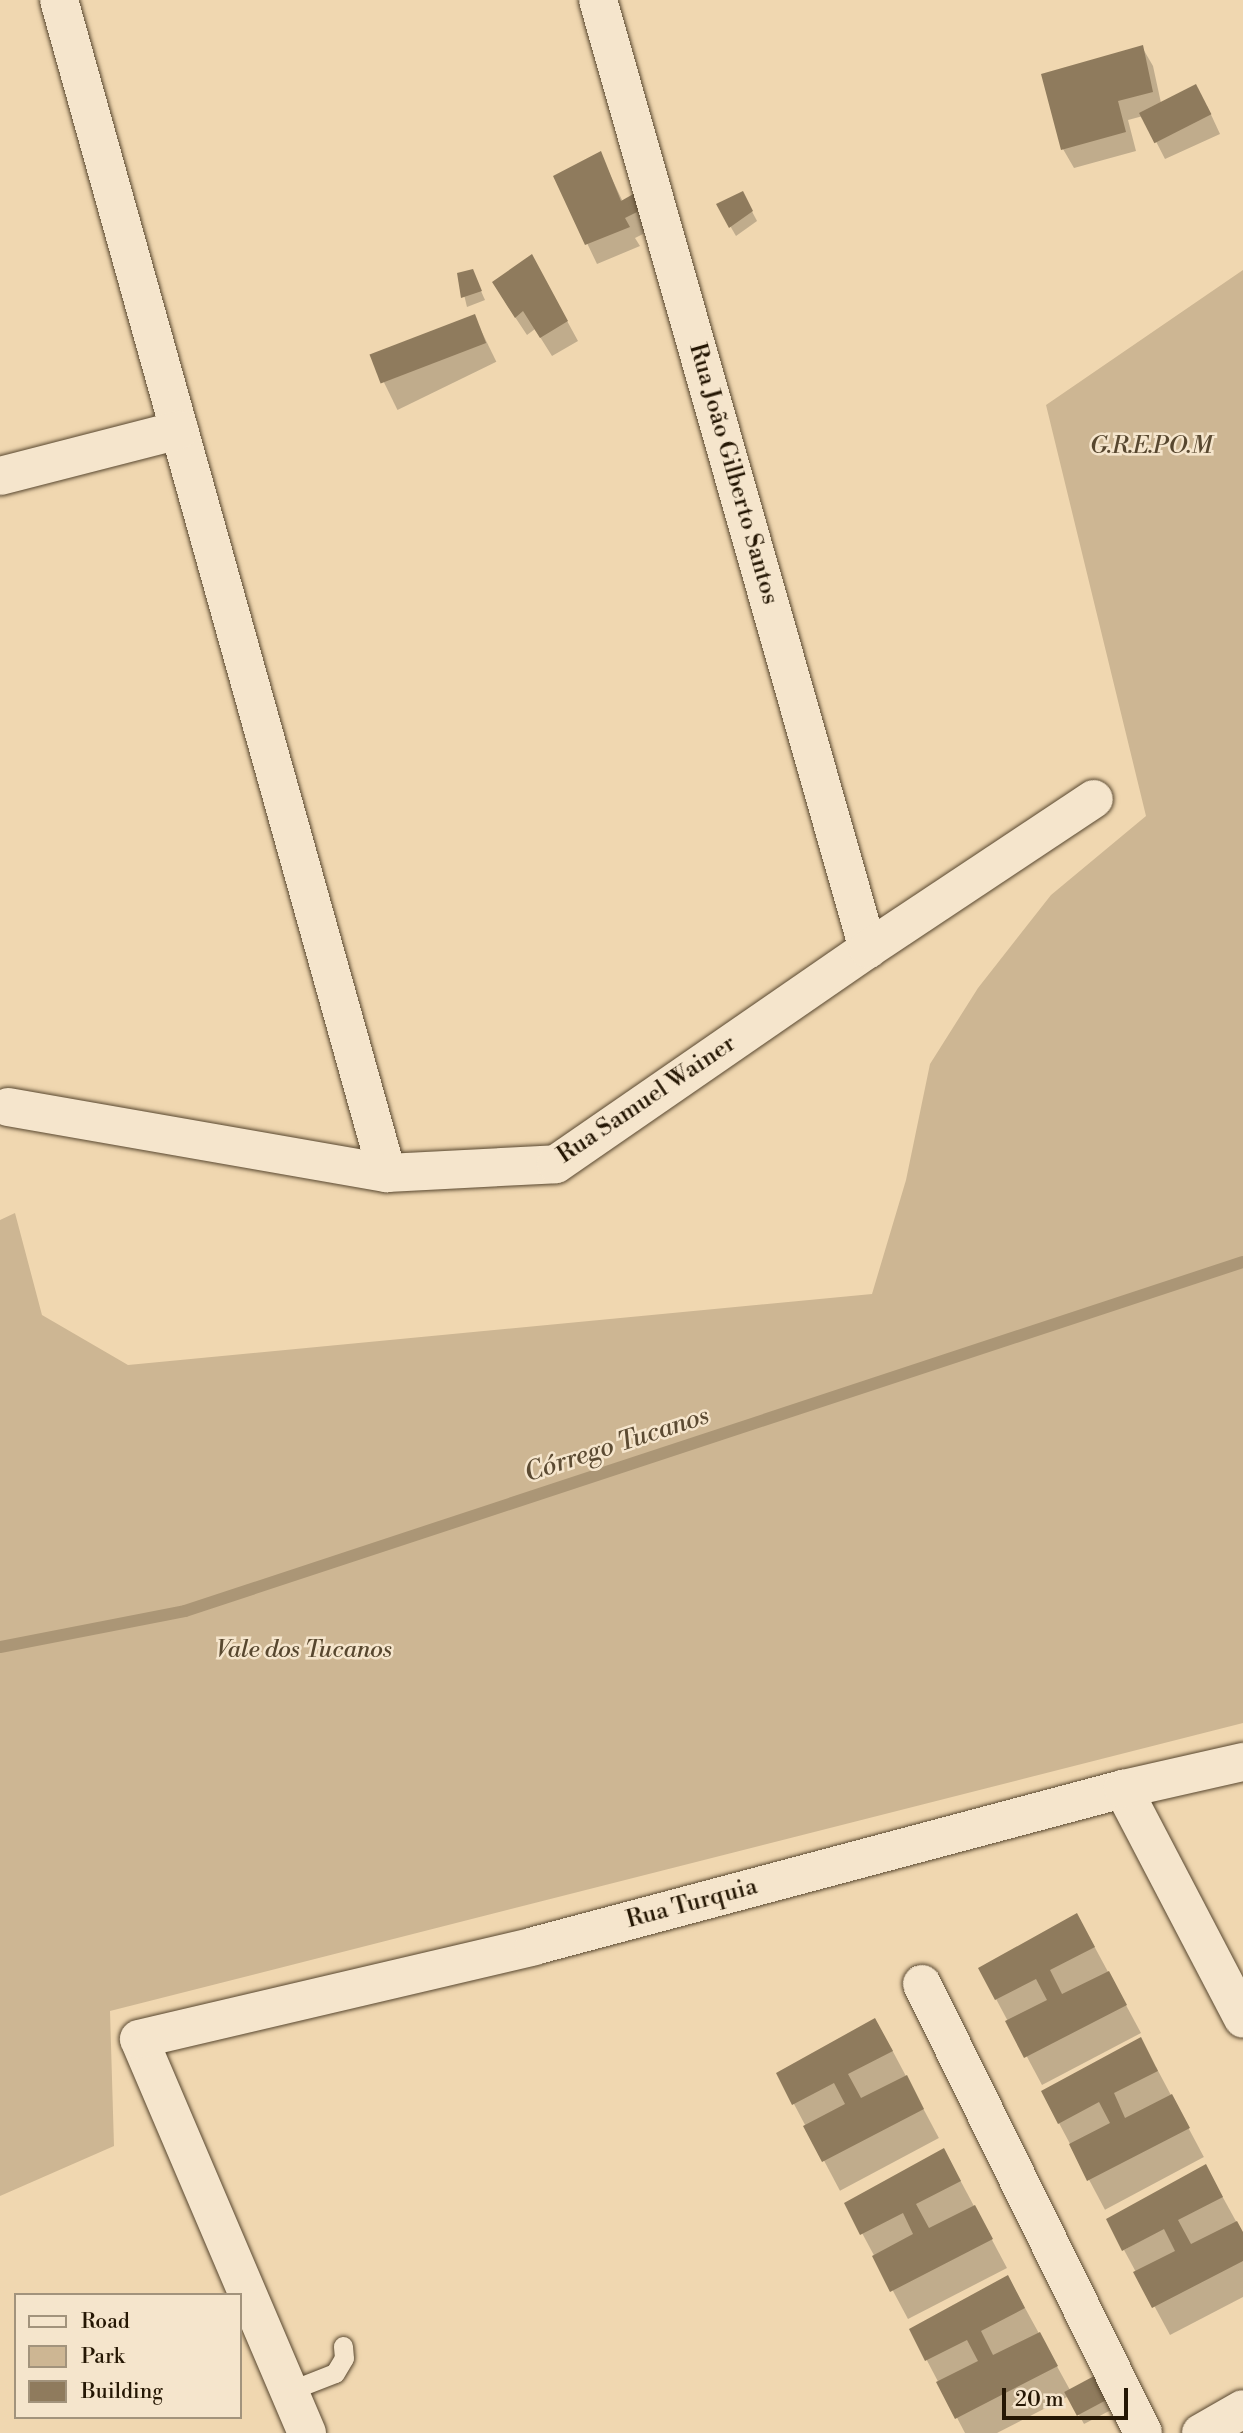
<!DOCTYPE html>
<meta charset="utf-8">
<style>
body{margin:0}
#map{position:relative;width:1243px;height:2433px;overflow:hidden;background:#f0d7b0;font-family:"Libre Bodoni",serif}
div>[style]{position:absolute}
.green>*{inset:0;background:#cdb693}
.shadow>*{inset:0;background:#0003;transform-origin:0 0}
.stream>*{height:12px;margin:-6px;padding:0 6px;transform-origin:6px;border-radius:6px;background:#ab9676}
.building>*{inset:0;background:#8f7b5d;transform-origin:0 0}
.roads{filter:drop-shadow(0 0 2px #58472f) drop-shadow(0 0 2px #58472f)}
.lane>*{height:19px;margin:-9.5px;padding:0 9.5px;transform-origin:9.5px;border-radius:9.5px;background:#f5e5cc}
.street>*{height:38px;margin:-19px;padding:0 19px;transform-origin:19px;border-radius:19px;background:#f5e5cc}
span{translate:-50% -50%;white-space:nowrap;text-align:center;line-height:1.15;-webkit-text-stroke:5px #f5e5cc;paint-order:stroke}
.park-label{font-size:24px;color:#57472f;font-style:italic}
.street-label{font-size:24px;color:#251704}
.water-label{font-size:26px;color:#5b4a32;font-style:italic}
.legend{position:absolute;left:14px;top:2293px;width:228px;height:126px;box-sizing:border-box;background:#f5e5cc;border:2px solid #a2937c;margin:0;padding:9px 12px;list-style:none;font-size:21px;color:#251704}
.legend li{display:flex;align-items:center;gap:14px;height:35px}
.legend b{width:35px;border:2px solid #a2937c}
.scale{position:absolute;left:1002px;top:2388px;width:126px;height:32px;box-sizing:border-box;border:4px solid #251704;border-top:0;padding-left:9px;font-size:21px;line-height:24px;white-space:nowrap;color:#251704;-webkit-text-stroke:5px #f5e5cc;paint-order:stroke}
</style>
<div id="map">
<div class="green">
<div style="clip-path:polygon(1243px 270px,1243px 1723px,110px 2011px,114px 2146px,0 2196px,0 1220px,15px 1213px,42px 1315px,128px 1365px,872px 1294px,906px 1180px,930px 1064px,978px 988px,1051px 895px,1146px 816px,1046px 405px)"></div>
</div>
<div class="shadow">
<div style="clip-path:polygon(1142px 47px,1153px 66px,1161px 103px,1207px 106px,1220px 134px,1165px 159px,1143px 116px,1128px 120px,1136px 151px,1074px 168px,1063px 149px)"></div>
<div style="clip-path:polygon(600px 154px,623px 202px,635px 196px,649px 231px,635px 238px,640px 246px,597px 264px,555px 176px)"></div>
<div style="clip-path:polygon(747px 202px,757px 221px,736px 236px,718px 205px)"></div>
<div style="clip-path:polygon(472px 271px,485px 300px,467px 307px,459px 274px)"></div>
<div style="clip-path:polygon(542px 275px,578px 341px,552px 356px,535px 329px,527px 335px,505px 302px)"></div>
<div style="left:474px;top:316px;width:51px;height:110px;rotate:64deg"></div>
<div style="clip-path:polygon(1093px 1944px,1141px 2033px,1042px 2085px,980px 1969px)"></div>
<div style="left:891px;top:2048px;width:102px;height:112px;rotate:62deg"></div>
<div style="left:1156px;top:2067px;width:102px;height:112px;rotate:62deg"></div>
<div style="clip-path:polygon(959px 2178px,1007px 2268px,908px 2319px,846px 2203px)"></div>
<div style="clip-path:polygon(1221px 2194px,1243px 2234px,1243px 2297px,1170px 2335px,1124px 2250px)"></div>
<div style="clip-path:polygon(1008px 2277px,1070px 2390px,1095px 2377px,1113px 2409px,1084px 2424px,1069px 2396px,997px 2433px,965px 2433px,911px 2330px)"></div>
</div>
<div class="stream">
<div style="left:0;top:1647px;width:188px;rotate:-11deg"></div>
<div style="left:185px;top:1611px;width:1114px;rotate:-18.26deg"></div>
</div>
<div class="building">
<div style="clip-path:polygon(1143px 45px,1153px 92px,1118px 101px,1126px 132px,1061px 150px,1041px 74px)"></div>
<div style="left:1196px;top:84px;width:34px;height:64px;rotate:63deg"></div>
<div style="clip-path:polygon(601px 151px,621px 201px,635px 193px,639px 211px,625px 218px,630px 227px,585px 245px,553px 176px)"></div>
<div style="clip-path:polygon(743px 191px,753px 211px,729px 228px,716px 204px)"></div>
<div style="clip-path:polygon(532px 254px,568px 321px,540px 338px,523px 311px,515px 318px,492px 282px)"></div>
<div style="clip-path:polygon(473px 269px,482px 291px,461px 298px,457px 273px)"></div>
<div style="left:475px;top:314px;width:31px;height:113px;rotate:69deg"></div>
<div style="clip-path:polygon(1077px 1913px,1095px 1947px,1050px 1970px,1062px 1994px,1109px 1971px,1127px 2005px,1024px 2058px,1005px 2021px,1047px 2000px,1036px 1979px,995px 2000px,978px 1968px)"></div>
<div style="clip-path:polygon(875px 2018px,893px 2051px,848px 2074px,861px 2098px,907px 2075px,924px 2109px,822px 2162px,803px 2126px,845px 2104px,834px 2083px,792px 2105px,776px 2073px)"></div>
<div style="clip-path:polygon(1141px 2037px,1158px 2071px,1114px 2093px,1125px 2118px,1172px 2094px,1190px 2128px,1087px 2181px,1069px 2144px,1110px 2123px,1099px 2102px,1058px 2124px,1041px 2091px)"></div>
<div style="clip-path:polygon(944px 2148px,961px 2181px,916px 2204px,929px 2228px,975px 2205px,993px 2239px,890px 2292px,872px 2256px,913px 2234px,903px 2213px,860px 2235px,844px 2203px)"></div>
<div style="clip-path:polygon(1206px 2164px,1223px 2197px,1178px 2220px,1191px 2244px,1237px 2221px,1243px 2232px,1243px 2261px,1152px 2308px,1133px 2272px,1175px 2251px,1164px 2229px,1122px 2251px,1106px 2219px)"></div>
<div style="clip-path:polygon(1008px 2275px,1025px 2308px,981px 2331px,993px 2355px,1040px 2332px,1058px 2366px,955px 2419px,936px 2382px,978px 2361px,967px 2340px,925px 2361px,909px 2329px)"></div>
<div style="left:1096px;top:2375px;width:27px;height:36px;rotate:62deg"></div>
</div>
<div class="roads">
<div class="lane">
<div style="left:289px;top:2391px;width:49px;rotate:-21.4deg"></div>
<div style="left:335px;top:2373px;width:17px;rotate:-59deg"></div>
<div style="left:344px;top:2358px;width:12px;rotate:-95deg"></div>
</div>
<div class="street">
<div style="left:59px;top:0;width:1218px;rotate:74.38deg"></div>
<div style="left:598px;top:0;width:987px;rotate:74.12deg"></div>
<div style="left:0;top:476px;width:185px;rotate:-14.4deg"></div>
<div style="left:8px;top:1107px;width:385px;rotate:9.9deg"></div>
<div style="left:387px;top:1173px;width:169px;rotate:-3deg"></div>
<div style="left:556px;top:1164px;width:379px;rotate:-34.6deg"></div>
<div style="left:868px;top:949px;width:271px;rotate:-33.6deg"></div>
<div style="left:1123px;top:1789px;width:259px;rotate:62.4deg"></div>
<div style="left:922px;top:1984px;width:500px;rotate:63.79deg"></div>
<div style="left:307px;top:2433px;width:428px;rotate:-113.1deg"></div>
<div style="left:139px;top:2039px;width:406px;rotate:-13.2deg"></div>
<div style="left:534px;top:1946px;width:610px;rotate:-14.93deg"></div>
<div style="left:1123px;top:1789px;width:123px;rotate:-12.7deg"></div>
<div style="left:1201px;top:2433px;width:48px;rotate:-29.7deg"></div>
</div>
</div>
<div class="park-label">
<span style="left:1151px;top:447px">G.R.E.PO.M</span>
<span style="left:304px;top:1651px">Vale dos Tucanos</span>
</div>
<div class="street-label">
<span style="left:733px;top:474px;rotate:74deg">Rua João Gilberto Santos</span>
<span style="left:647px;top:1100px;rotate:-34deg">Rua Samuel Wainer</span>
<span style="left:692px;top:1904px;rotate:-15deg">Rua Turquia</span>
</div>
<div class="water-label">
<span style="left:617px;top:1445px;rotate:-18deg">Córrego Tucanos</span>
</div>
<ul class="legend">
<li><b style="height:9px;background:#f5e5cc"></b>Road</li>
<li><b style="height:19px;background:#cdb693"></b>Park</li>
<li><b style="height:19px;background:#8f7b5d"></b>Building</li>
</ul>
<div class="scale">20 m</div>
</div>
